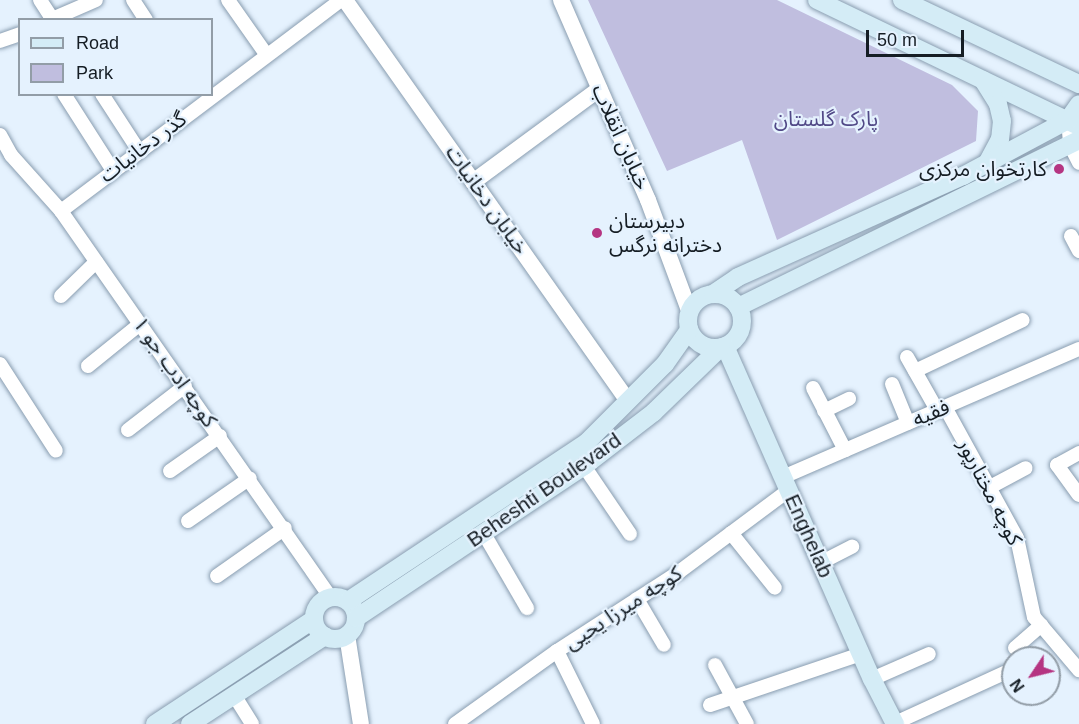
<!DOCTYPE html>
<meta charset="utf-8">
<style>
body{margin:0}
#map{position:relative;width:1079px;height:724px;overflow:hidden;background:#e5f2fe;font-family:Arial,"Noto Sans Arabic",sans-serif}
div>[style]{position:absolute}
.green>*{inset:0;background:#c0bedf}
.roads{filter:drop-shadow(0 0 2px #899db0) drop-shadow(0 0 2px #899db0)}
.minor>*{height:14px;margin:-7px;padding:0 7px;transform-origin:7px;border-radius:7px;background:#fff}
.tertiary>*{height:16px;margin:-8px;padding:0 8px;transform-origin:8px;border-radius:8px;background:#fff}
.secondary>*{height:18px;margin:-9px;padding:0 9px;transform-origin:9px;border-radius:9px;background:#d4ecf6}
.secondary>.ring{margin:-9px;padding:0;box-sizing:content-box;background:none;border:18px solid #d4ecf6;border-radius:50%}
.dots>*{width:16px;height:16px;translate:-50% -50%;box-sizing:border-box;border:3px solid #e5f2fe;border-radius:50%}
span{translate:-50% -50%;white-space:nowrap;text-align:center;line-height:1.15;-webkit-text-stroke:4.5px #e5f2fe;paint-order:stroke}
.park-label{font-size:21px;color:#514987}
.street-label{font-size:21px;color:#151d24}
.poi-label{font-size:21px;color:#151d24}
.right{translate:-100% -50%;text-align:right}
.left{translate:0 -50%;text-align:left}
.legend{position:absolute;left:18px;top:18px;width:195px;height:78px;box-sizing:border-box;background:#e5f2fe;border:2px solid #929da7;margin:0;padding:8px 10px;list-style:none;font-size:18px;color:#151d24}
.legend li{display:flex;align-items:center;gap:12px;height:30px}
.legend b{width:30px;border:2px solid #929da7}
.north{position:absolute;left:1001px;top:646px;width:60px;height:60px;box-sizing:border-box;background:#e5f2fe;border:2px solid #929da7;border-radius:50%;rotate:235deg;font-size:16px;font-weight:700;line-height:24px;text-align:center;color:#151d24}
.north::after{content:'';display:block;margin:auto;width:21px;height:27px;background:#b53582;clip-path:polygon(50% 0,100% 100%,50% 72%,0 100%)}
.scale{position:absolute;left:866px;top:30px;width:98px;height:27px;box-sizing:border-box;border:3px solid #151d24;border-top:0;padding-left:8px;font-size:18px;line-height:21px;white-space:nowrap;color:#151d24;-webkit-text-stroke:4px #e5f2fe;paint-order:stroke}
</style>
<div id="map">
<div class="green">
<div style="clip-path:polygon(588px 0,777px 0,952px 85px,978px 111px,976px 141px,777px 240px,742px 140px,667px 171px)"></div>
</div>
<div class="roads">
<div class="minor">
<div style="left:40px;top:0;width:24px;rotate:57deg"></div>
<div style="left:133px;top:0;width:24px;rotate:57deg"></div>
<div style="left:228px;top:0;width:66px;rotate:54.9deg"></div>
<div style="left:50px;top:20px;width:50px;rotate:-23.5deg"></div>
<div style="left:0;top:41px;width:21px;rotate:-19deg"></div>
<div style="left:64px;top:94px;width:89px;rotate:57.4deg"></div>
<div style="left:102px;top:94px;width:68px;rotate:57deg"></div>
<div style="left:1068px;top:120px;width:25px;rotate:85deg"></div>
<div style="left:1070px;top:145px;width:20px;rotate:63deg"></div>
<div style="left:0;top:135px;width:23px;rotate:61deg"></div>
<div style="left:11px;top:155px;width:75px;rotate:48.2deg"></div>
<div style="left:61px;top:211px;width:470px;rotate:55.1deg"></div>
<div style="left:61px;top:211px;width:351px;rotate:-37deg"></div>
<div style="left:1071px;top:236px;width:17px;rotate:62deg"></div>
<div style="left:61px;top:296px;width:49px;rotate:-44.2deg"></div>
<div style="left:907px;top:357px;width:61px;rotate:60.5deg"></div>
<div style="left:0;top:364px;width:103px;rotate:57.2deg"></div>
<div style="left:88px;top:366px;width:67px;rotate:-38.9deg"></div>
<div style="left:915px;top:371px;width:119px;rotate:-25.3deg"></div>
<div style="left:892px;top:384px;width:42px;rotate:67.7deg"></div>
<div style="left:813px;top:388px;width:70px;rotate:62.7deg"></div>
<div style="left:945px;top:407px;width:149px;rotate:61.2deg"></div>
<div style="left:1017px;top:538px;width:81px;rotate:77.9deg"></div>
<div style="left:1034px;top:617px;width:70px;rotate:49.7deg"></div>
<div style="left:824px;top:411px;width:28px;rotate:-26deg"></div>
<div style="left:128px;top:430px;width:72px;rotate:-37.7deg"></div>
<div style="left:1079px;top:453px;width:25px;rotate:151deg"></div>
<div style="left:1057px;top:465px;width:37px;rotate:54deg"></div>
<div style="left:584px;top:466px;width:82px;rotate:55.9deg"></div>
<div style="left:170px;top:471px;width:61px;rotate:-35deg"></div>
<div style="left:783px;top:477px;width:322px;rotate:-23.4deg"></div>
<div style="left:992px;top:486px;width:38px;rotate:-28deg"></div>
<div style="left:188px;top:521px;width:75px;rotate:-34.7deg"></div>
<div style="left:483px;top:532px;width:88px;rotate:59.9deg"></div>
<div style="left:731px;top:533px;width:70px;rotate:51.3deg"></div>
<div style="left:822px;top:562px;width:34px;rotate:-27deg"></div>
<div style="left:217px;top:576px;width:83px;rotate:-35.2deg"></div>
<div style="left:637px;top:599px;width:53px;rotate:59.6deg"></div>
<div style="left:1015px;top:648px;width:35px;rotate:-41deg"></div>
<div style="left:557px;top:651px;width:81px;rotate:63.7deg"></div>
<div style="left:715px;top:665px;width:67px;rotate:61.5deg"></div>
<div style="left:872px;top:679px;width:62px;rotate:-23.7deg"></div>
<div style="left:234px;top:695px;width:34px;rotate:58deg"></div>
<div style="left:710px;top:705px;width:159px;rotate:-18.7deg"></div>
<div style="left:895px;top:723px;width:130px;rotate:-24.6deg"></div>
<div style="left:455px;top:724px;width:125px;rotate:-35.6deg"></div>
<div style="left:557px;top:651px;width:145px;rotate:-32.9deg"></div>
<div style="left:679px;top:572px;width:137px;rotate:-36.7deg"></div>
</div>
<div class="tertiary">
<div style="left:345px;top:0;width:491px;rotate:54.8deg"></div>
<div style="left:561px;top:0;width:218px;rotate:66.5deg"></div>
<div style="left:648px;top:200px;width:117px;rotate:69.6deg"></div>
<div style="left:473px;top:182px;width:157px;rotate:-36.4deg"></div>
<div style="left:347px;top:635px;width:90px;rotate:81.1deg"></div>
</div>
<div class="secondary">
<div style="left:817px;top:0;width:286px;rotate:25.7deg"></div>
<div style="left:902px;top:0;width:196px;rotate:25.4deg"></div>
<div style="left:983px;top:80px;width:28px;rotate:58deg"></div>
<div style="left:998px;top:104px;width:17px;rotate:77deg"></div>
<div style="left:1002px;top:121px;width:18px;rotate:96deg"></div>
<div style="left:1000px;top:139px;width:27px;rotate:118deg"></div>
<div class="ring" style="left:688px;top:294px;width:36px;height:36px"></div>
<div style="left:713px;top:294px;width:30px;rotate:-34deg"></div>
<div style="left:738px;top:277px;width:247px;rotate:-24.2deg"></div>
<div style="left:963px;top:176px;width:119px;rotate:-28.1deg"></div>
<div style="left:1068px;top:120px;width:19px;rotate:-55deg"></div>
<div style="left:738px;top:307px;width:380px;rotate:-26.1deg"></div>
<div style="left:725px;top:346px;width:364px;rotate:66.2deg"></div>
<div style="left:872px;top:679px;width:51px;rotate:62.9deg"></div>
<div class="ring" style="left:314px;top:597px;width:24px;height:24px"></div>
<div style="left:348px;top:601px;width:287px;rotate:-33.6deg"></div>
<div style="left:587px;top:442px;width:110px;rotate:-45deg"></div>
<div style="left:665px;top:364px;width:42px;rotate:-54.8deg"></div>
<div style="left:356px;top:618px;width:274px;rotate:-33.7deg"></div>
<div style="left:584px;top:466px;width:88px;rotate:-37.6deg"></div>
<div style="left:654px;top:412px;width:93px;rotate:-44.1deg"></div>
<div style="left:155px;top:724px;width:189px;rotate:-33.4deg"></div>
<div style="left:190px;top:724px;width:161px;rotate:-33.1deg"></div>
</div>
</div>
<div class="dots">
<div style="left:1059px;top:169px;background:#b53582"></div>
<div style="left:597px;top:233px;background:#b53582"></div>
</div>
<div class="park-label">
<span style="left:826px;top:119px">پارک گلستان</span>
</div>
<div class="street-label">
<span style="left:621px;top:137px;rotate:66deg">خیابان انقلاب</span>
<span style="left:143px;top:147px;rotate:-37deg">گذر دخانیات</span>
<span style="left:487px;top:200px;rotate:55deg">خیابان دخانیات</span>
<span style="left:175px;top:372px;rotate:55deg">کوچه ادب جو ۱</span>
<span style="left:931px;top:413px;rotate:-23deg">فقیه</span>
<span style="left:544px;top:490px;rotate:-35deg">Beheshti Boulevard</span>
<span style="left:990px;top:492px;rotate:63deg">کوچه مختارپور</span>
<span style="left:809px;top:536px;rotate:66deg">Enghelab</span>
<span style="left:623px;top:608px;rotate:-33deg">کوچه میرزا یحیی</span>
</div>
<div class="poi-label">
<span class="right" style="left:1047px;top:169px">کارتخوان مرکزی</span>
<span class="left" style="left:609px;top:233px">دبیرستان<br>دخترانه نرگس</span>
</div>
<ul class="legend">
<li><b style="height:8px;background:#d4ecf6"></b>Road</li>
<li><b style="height:16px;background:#c0bedf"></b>Park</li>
</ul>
<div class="north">N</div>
<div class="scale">50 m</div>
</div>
